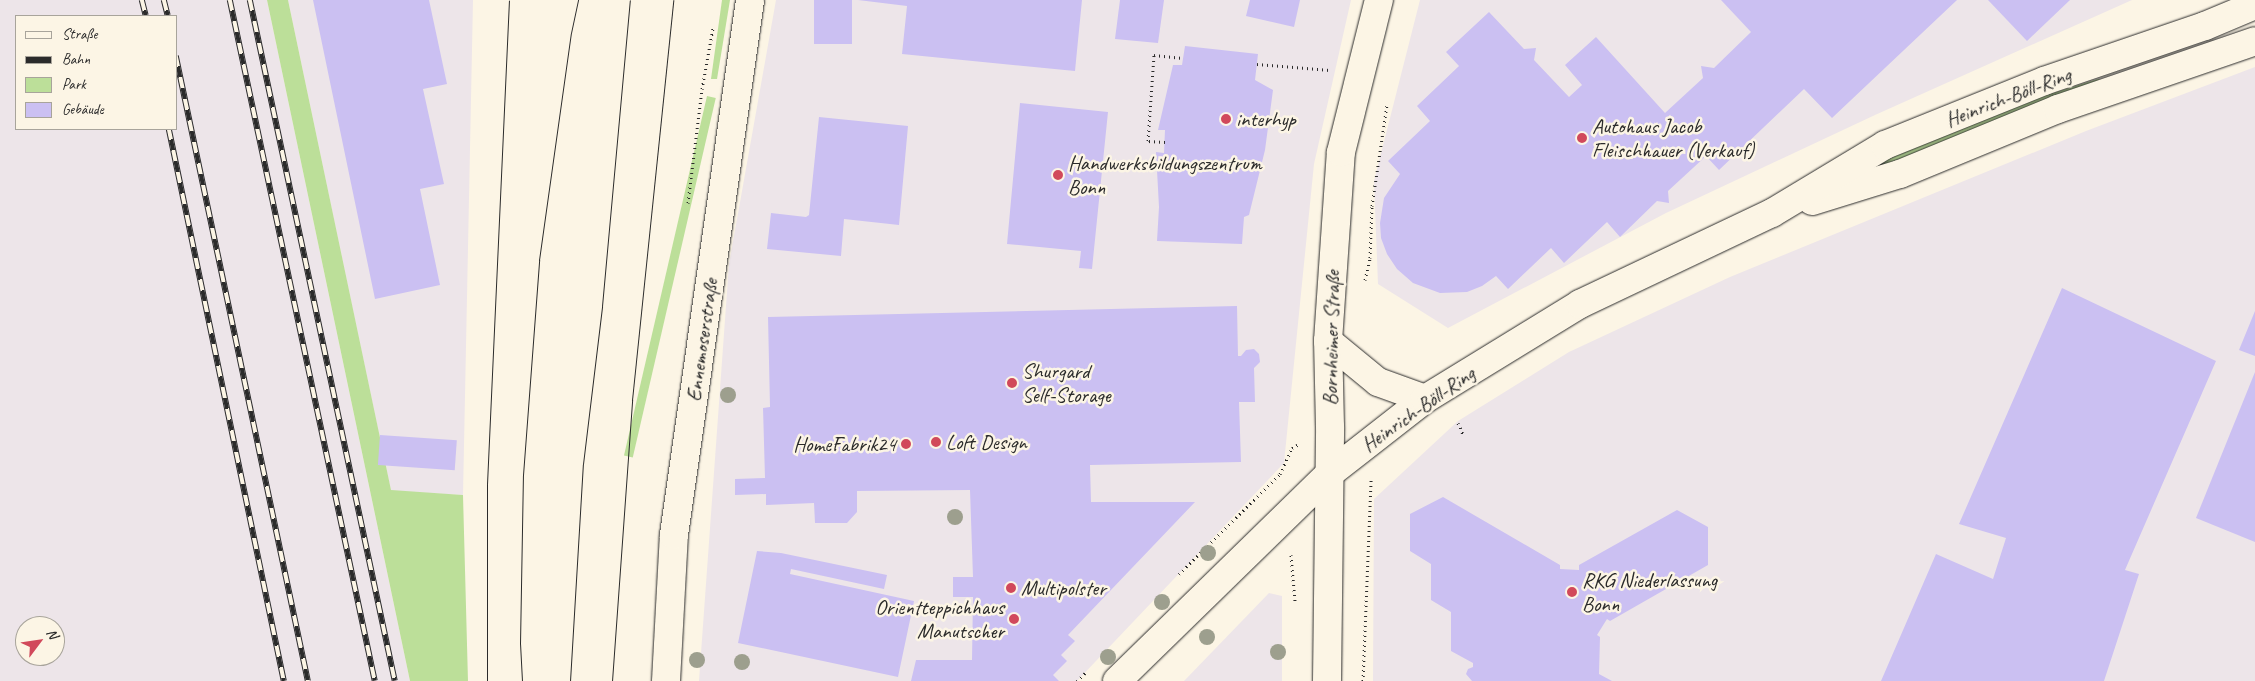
<!DOCTYPE html>
<meta charset="utf-8">
<style>
body{margin:0}
#map{position:relative;width:2255px;height:681px;overflow:hidden;background:#fcf5e5;font-family:Caveat,sans-serif}
div>[style]{position:absolute}
.built>*{inset:0;background:#ede5e9}
.green>*{inset:0;background:#bcdf99;transform-origin:0 0}
.building>*{inset:0;background:#cbc0f2;transform-origin:0 0}
.path>*{height:3px;margin-top:-1.5px;transform-origin:0;background:repeating-linear-gradient(90deg,#2b2b2b 0 1px,transparent 0 5px)}
.roads{filter:drop-shadow(0 0 1px #2b2b2b) drop-shadow(0 0 1px #2b2b2b)}
.minor>*{height:28px;margin:-14px;padding:0 14px;transform-origin:14px;border-radius:14px;background:#fcf5e5}
.tertiary>*{height:28px;margin:-14px;padding:0 14px;transform-origin:14px;border-radius:14px;background:#fcf5e5}
.secondary>*{height:28px;margin:-14px;padding:0 14px;transform-origin:14px;border-radius:14px;background:#fcf5e5}
.tram>*{height:1px;margin:-0.5px;padding:0 0.5px;transform-origin:0.5px;border-radius:0.5px;background:#2b2b2b}
.rail>*{height:5.5px;margin-top:-2.75px;transform-origin:0;background:repeating-linear-gradient(90deg,#fcf5e5 0 11px,#2b2b2b 0 22px);box-sizing:border-box;border-block:1px solid #2b2b2b}
.trees>*{width:16px;height:16px;margin:-8px;border-radius:50%;background:#9d9f8e}
.dots>*{width:14px;height:14px;translate:-50% -50%;box-sizing:border-box;border:2px solid #fcf5e5;border-radius:50%}
span{translate:-50% -50%;white-space:nowrap;text-align:center;line-height:1.15;-webkit-text-stroke:5px #fcf5e5;paint-order:stroke}
.street-label{font-size:21px;color:#2b2b2b}
.poi-label{font-size:21px;color:#2b2b2b}
.left{translate:0 -50%;text-align:left}
.right{translate:-100% -50%;text-align:right}
.legend{position:absolute;left:15px;top:15px;width:162px;height:115px;box-sizing:border-box;background:#fcf5e5;border:1px solid #a8a49b;margin:0;padding:6px 9px;list-style:none;font-size:15px;color:#2b2b2b}
.legend li{display:flex;align-items:center;gap:10px;height:25px}
.legend b{width:25px;border:1px solid #a8a49b}
.north{position:absolute;left:15px;top:616px;width:50px;height:50px;box-sizing:border-box;background:#fcf5e5;border:1px solid #a8a49b;border-radius:50%;rotate:59deg;font-size:14px;font-weight:700;line-height:20px;text-align:center;color:#2b2b2b}
.north::after{content:'';display:block;margin:auto;width:18px;height:22px;background:#d1495b;clip-path:polygon(50% 0,100% 100%,50% 72%,0 100%)}
</style>
<div id="map">
<div class="built">
<div style="clip-path:polygon(evenodd,0 0,267px 0,410px 681px,0 681px,0 0,16px 16px,176px 16px,176px 129px,16px 129px,16px 16px,0 0,25px 626px,55px 626px,55px 656px,25px 656px,25px 626px)"></div>
<div style="clip-path:polygon(288px 0,473px 0,463px 495px,391px 491px)"></div>
<div style="clip-path:polygon(776px 0,1351px 0,1314px 164px,1284px 463px,1077px 681px,699px 681px,729px 264px)"></div>
<div style="clip-path:polygon(1420px 0,2132px 0,1875px 115px,1666px 213px,1448px 328px,1378px 284px,1374px 181px)"></div>
<div style="clip-path:polygon(2255px 67px,2255px 681px,1373px 681px,1374px 499px,1458px 421px,1569px 352px,1730px 277px,2086px 131px)"></div>
<div style="clip-path:polygon(1269px 593px,1282px 596px,1282px 681px,1184px 681px)"></div>
</div>
<div class="green">
<div style="clip-path:polygon(267px 0,288px 0,391px 490px,463px 495px,468px 681px,410px 681px)"></div>
<div style="clip-path:polygon(722px 0,730px 0,717px 79px,711px 79px)"></div>
<div style="clip-path:polygon(2098px 79px,2101px 80px,1815px 193px,1862px 168px,2024px 102px)"></div>
<div style="left:707px;top:96px;width:9px;height:369px;rotate:13deg"></div>
</div>
<div class="building">
<div style="clip-path:polygon(313px 0,429px 0,447px 84px,423px 89px,444px 184px,420px 189px,440px 285px,375px 299px)"></div>
<div style="left:814px;top:0;width:38px;height:44px"></div>
<div style="clip-path:polygon(858px 0,1082px 0,1075px 71px,902px 54px,907px 6px)"></div>
<div style="clip-path:polygon(1120px 0,1164px 0,1158px 43px,1115px 39px)"></div>
<div style="clip-path:polygon(1250px 0,1300px 0,1294px 27px,1246px 16px)"></div>
<div style="clip-path:polygon(1721px 0,1957px 0,1832px 118px,1804px 89px,1719px 170px,1706px 156px,1668px 191px,1669px 203px,1657px 201px,1620px 237px,1607px 222px,1564px 263px,1551px 248px,1508px 289px,1496px 276px,1482px 286px,1467px 292px,1440px 293px,1413px 283px,1397px 269px,1387px 254px,1381px 238px,1380px 223px,1384px 198px,1400px 174px,1388px 161px,1430px 121px,1417px 106px,1459px 66px,1446px 52px,1489px 12px,1524px 49px,1536px 48px,1534px 60px,1569px 97px,1582px 85px,1565px 65px,1596px 37px,1665px 113px,1703px 78px,1701px 66px,1714px 68px,1751px 32px)"></div>
<div style="clip-path:polygon(1988px 0,2070px 0,2027px 41px)"></div>
<div style="clip-path:polygon(1185px 46px,1258px 54px,1255px 80px,1273px 90px,1265px 150px,1249px 215px,1244px 217px,1242px 244px,1157px 241px,1159px 207px,1156px 152px,1164px 153px,1165px 130px,1158px 130px,1173px 65px,1182px 65px)"></div>
<div style="clip-path:polygon(1020px 103px,1108px 112px,1092px 269px,1079px 268px,1081px 251px,1007px 244px)"></div>
<div style="clip-path:polygon(819px 117px,908px 126px,899px 225px,844px 219px,841px 256px,767px 249px,771px 213px,806px 217px,809px 215px)"></div>
<div style="clip-path:polygon(2062px 288px,2216px 361px,2125px 570px,2139px 574px,2104px 681px,1881px 681px,1936px 554px,1993px 579px,2006px 538px,1959px 524px)"></div>
<div style="clip-path:polygon(1237px 306px,1238px 356px,1241px 356px,1246px 350px,1254px 349px,1259px 354px,1260px 362px,1254px 368px,1255px 402px,1239px 402px,1241px 462px,1090px 465px,1091px 502px,1195px 502px,1068px 635px,1075px 641px,1061px 655px,1067px 661px,1053px 675px,1059px 681px,911px 681px,916px 660px,972px 660px,973px 597px,953px 597px,953px 577px,973px 577px,970px 490px,857px 491px,857px 512px,847px 523px,815px 523px,814px 503px,766px 505px,766px 494px,735px 495px,735px 479px,765px 478px,763px 408px,770px 407px,768px 317px)"></div>
<div style="clip-path:polygon(2255px 311px,2255px 356px,2239px 350px)"></div>
<div style="clip-path:polygon(2255px 372px,2255px 542px,2196px 518px)"></div>
<div style="left:380px;top:435px;width:77px;height:30px;rotate:4deg"></div>
<div style="clip-path:polygon(1443px 497px,1560px 565px,1560px 569px,1579px 570px,1579px 565px,1677px 510px,1708px 527px,1708px 565px,1610px 621px,1607px 619px,1597px 635px,1600px 637px,1599px 674px,1612px 681px,1472px 681px,1466px 674px,1468px 669px,1473px 667px,1473px 663px,1451px 651px,1451px 612px,1431px 600px,1431px 564px,1410px 551px,1410px 514px)"></div>
<div style="clip-path:polygon(757px 551px,781px 553px,887px 575px,884px 589px,791px 569px,790px 574px,914px 601px,898px 677px,738px 643px)"></div>
</div>
<div class="path">
<div style="left:1257px;top:64px;width:73px;rotate:4.7deg"></div>
<div style="left:1165px;top:142px;width:17px;rotate:-177deg"></div>
<div style="left:1148px;top:141px;width:86px;rotate:-86deg"></div>
<div style="left:1154px;top:55px;width:29px;rotate:6deg"></div>
<div style="left:688px;top:203px;width:115px;rotate:-83deg"></div>
<div style="left:702px;top:89px;width:62px;rotate:-79.8deg"></div>
<div style="left:1365px;top:280px;width:23px;rotate:-77deg"></div>
<div style="left:1370px;top:258px;width:52px;rotate:-87.8deg"></div>
<div style="left:1372px;top:206px;width:102px;rotate:-81.6deg"></div>
<div style="left:1458px;top:423px;width:12px;rotate:66deg"></div>
<div style="left:1291px;top:555px;width:46px;rotate:85deg"></div>
<div style="left:1179px;top:574px;width:142px;rotate:-44.7deg"></div>
<div style="left:1280px;top:474px;width:29px;rotate:-65deg"></div>
<div style="left:1292px;top:448px;width:8px;rotate:-30deg"></div>
<div style="left:1077px;top:681px;width:14px;rotate:-45deg"></div>
<div style="left:1363px;top:681px;width:202px;rotate:-87.7deg"></div>
</div>
<div class="roads">
<div class="minor">
<div style="left:666px;top:681px;width:146px;rotate:-86.9deg"></div>
<div style="left:674px;top:535px;width:540px;rotate:-81.91deg"></div>
</div>
<div class="tertiary">
<div style="left:1117px;top:681px;width:296px;rotate:-44.3deg"></div>
</div>
<div class="secondary">
<div style="left:1812px;top:201px;width:92px;rotate:-17.1deg"></div>
<div style="left:1900px;top:174px;width:171px;rotate:-22.4deg"></div>
<div style="left:2058px;top:109px;width:208px;rotate:-19deg"></div>
<div style="left:1328px;top:341px;width:65px;rotate:39.4deg"></div>
<div style="left:1378px;top:382px;width:50px;rotate:19.9deg"></div>
<div style="left:1329px;top:474px;width:122px;rotate:-38deg"></div>
<div style="left:1425px;top:399px;width:182px;rotate:-31.5deg"></div>
<div style="left:1580px;top:304px;width:212px;rotate:-25.4deg"></div>
<div style="left:1772px;top:213px;width:132px;rotate:-31deg"></div>
<div style="left:1885px;top:145px;width:171px;rotate:-21.9deg"></div>
<div style="left:2044px;top:81px;width:170px;rotate:-18.9deg"></div>
<div style="left:2205px;top:26px;width:54px;rotate:-22.8deg"></div>
<div style="left:1327px;top:681px;width:254px;rotate:-89.3deg"></div>
<div style="left:1330px;top:427px;width:86px;rotate:-91.3deg"></div>
<div style="left:1328px;top:341px;width:189px;rotate:-86.1deg"></div>
<div style="left:1341px;top:152px;width:157px;rotate:-76deg"></div>
</div>
</div>
<div class="tram">
<div style="left:487px;top:681px;width:197px;rotate:-90deg"></div>
<div style="left:487px;top:484px;width:484px;rotate:-87.4deg"></div>
<div style="left:522px;top:681px;width:37px;rotate:-93deg"></div>
<div style="left:520px;top:644px;width:169px;rotate:-89deg"></div>
<div style="left:523px;top:475px;width:216px;rotate:-85.7deg"></div>
<div style="left:539px;top:260px;width:229px;rotate:-82deg"></div>
<div style="left:571px;top:33px;width:34px;rotate:-78deg"></div>
<div style="left:570px;top:681px;width:217px;rotate:-86.6deg"></div>
<div style="left:583px;top:464px;width:159px;rotate:-83.1deg"></div>
<div style="left:602px;top:306px;width:307px;rotate:-84.8deg"></div>
<div style="left:612px;top:681px;width:282px;rotate:-85.9deg"></div>
<div style="left:632px;top:400px;width:402px;rotate:-84.1deg"></div>
</div>
<div class="rail">
<div style="left:142px;top:0;width:16px;rotate:76deg"></div>
<div style="left:164px;top:0;width:16px;rotate:76deg"></div>
<div style="left:230px;top:0;width:696px;rotate:77.98deg"></div>
<div style="left:250px;top:0;width:696px;rotate:77.98deg"></div>
<div style="left:176px;top:56px;width:639px;rotate:78.07deg"></div>
<div style="left:169px;top:129px;width:564px;rotate:78.23deg"></div>
</div>
<div class="trees">
<div style="left:728px;top:395px"></div>
<div style="left:955px;top:517px"></div>
<div style="left:1208px;top:553px"></div>
<div style="left:1162px;top:602px"></div>
<div style="left:1207px;top:637px"></div>
<div style="left:1278px;top:652px"></div>
<div style="left:1108px;top:657px"></div>
<div style="left:697px;top:660px"></div>
<div style="left:742px;top:662px"></div>
</div>
<div class="dots">
<div style="left:1226px;top:119px;background:#d1495b"></div>
<div style="left:1582px;top:138px;background:#d1495b"></div>
<div style="left:1058px;top:175px;background:#d1495b"></div>
<div style="left:1012px;top:383px;background:#d1495b"></div>
<div style="left:936px;top:442px;background:#d1495b"></div>
<div style="left:906px;top:444px;background:#d1495b"></div>
<div style="left:1011px;top:588px;background:#d1495b"></div>
<div style="left:1572px;top:592px;background:#d1495b"></div>
<div style="left:1014px;top:619px;background:#d1495b"></div>
</div>
<div class="street-label">
<span style="left:2008px;top:97px;rotate:-21deg">Heinrich-Böll-Ring</span>
<span style="left:1331px;top:338px;rotate:-89deg">Bornheimer Straße</span>
<span style="left:702px;top:340px;rotate:-82deg">Ennemoserstraße</span>
<span style="left:1418px;top:409px;rotate:-35deg">Heinrich-Böll-Ring</span>
</div>
<div class="poi-label">
<span class="left" style="left:1236px;top:119px">interhyp</span>
<span class="left" style="left:1592px;top:138px">Autohaus Jacob<br>Fleischhauer (Verkauf)</span>
<span class="left" style="left:1068px;top:175px">Handwerksbildungszentrum<br>Bonn</span>
<span class="left" style="left:1022px;top:383px">Shurgard<br>Self-Storage</span>
<span class="left" style="left:946px;top:442px">Loft Design</span>
<span class="right" style="left:896px;top:444px">HomeFabrik24</span>
<span class="left" style="left:1582px;top:592px">RKG Niederlassung<br>Bonn</span>
<span class="left" style="left:1021px;top:588px">Multipolster</span>
<span class="right" style="left:1004px;top:619px">Orientteppichhaus<br>Manutscher</span>
</div>
<ul class="legend">
<li><b style="height:6px;background:#fcf5e5"></b>Straße</li>
<li><b style="height:6px;background:#2b2b2b"></b>Bahn</li>
<li><b style="height:14px;background:#bcdf99"></b>Park</li>
<li><b style="height:14px;background:#cbc0f2"></b>Gebäude</li>
</ul>
<div class="north">N</div>
</div>
